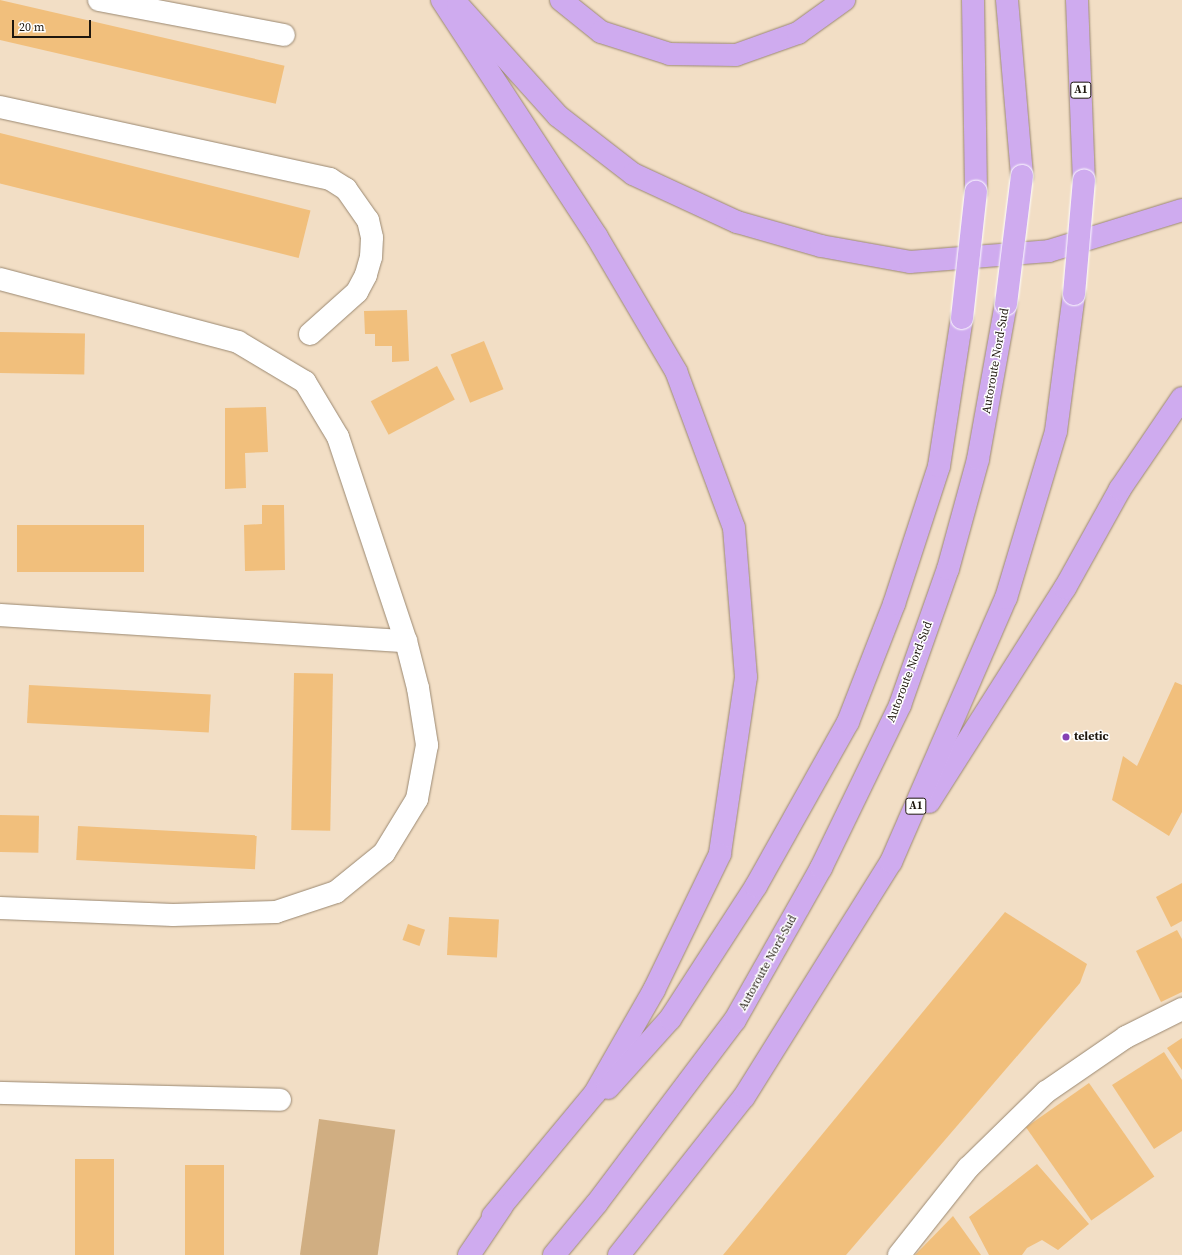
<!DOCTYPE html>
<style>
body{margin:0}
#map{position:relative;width:1182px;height:1255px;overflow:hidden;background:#f2dec5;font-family:"Source Serif 4",serif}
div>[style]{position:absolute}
.green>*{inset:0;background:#d0ae82;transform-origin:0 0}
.building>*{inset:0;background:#f1bf7c;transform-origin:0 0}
.roads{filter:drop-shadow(0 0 1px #9a8871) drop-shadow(0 0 1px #9a8871)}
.minor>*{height:22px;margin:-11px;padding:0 11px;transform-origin:11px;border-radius:11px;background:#fff}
.highway>*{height:22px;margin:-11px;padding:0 11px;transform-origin:11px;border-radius:11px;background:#cfabef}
.bridges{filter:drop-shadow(0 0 1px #fff) drop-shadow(0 0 1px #fff)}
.highway-bridge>*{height:22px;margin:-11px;padding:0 11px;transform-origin:11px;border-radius:11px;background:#cfabef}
.dots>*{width:11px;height:11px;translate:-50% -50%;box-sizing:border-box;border:2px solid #fff;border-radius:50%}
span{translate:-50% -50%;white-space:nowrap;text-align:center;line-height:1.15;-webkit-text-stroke:3px #fff;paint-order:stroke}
.shield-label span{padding:1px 3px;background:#fff;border:1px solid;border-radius:3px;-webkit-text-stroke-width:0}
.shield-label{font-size:11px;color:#1e170e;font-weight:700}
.street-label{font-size:12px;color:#1e170e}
.poi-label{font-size:12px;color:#1e170e;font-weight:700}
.left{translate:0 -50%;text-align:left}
.scale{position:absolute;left:12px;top:20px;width:79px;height:18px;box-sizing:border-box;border:2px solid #1e170e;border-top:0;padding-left:5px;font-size:12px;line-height:14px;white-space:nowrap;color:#1e170e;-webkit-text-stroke:3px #fff;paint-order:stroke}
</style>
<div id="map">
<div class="green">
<div style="left:319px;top:1119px;width:77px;height:137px;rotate:8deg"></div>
</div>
<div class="building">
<div style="left:0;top:0;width:292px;height:39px;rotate:13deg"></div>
<div style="left:0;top:133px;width:320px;height:49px;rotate:14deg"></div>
<div style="clip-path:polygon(407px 310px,409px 361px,392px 362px,392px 346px,375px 346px,375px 334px,365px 334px,364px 311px)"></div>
<div style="left:0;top:332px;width:85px;height:41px;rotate:1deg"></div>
<div style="left:484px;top:341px;width:52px;height:36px;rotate:68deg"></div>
<div style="left:437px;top:366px;width:38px;height:75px;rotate:62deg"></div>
<div style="clip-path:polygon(266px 407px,268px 452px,245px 453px,246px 488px,225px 489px,225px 408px)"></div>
<div style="clip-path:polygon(262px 505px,284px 505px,285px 570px,245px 571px,244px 525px,262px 524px)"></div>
<div style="left:17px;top:525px;width:127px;height:47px"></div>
<div style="left:294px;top:673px;width:39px;height:157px;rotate:1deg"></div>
<div style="clip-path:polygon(1175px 682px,1182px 685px,1182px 812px,1169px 836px,1112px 800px,1123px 756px,1137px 766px)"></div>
<div style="left:29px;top:685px;width:182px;height:38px;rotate:3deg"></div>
<div style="left:0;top:815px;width:39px;height:37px;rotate:1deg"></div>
<div style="left:78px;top:826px;width:179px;height:34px;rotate:3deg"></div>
<div style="clip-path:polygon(1182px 883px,1182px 921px,1171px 927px,1156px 897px)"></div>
<div style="clip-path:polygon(1005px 912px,1087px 964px,1080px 983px,846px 1255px,723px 1255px)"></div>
<div style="left:449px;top:917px;width:50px;height:38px;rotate:3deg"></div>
<div style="left:408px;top:924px;width:18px;height:17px;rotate:19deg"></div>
<div style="clip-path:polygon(1177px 930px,1182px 939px,1182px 992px,1161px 1002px,1136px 951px)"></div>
<div style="clip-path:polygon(1182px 1038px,1182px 1070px,1167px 1048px)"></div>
<div style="clip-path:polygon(1164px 1052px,1182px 1080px,1182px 1131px,1154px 1149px,1112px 1085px)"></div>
<div style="left:1089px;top:1083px;width:114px;height:77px;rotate:55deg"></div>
<div style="left:75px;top:1159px;width:39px;height:96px"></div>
<div style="clip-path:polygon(1037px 1164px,1089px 1224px,1058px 1250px,1042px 1240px,1027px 1248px,1022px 1255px,989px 1255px,969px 1217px)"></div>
<div style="left:185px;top:1165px;width:39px;height:90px"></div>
<div style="clip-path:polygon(953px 1216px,981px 1255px,915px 1255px)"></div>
</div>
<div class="roads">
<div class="minor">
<div style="left:99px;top:0;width:188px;rotate:10.7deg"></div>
<div style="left:0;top:107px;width:338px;rotate:12.3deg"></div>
<div style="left:330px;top:179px;width:19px;rotate:32deg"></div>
<div style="left:346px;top:189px;width:38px;rotate:55deg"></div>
<div style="left:368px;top:220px;width:18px;rotate:77deg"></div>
<div style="left:372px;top:238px;width:19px;rotate:93deg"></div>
<div style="left:371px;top:257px;width:19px;rotate:106deg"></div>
<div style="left:366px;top:275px;width:19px;rotate:118deg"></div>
<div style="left:357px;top:292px;width:63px;rotate:138.2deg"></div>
<div style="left:0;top:279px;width:246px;rotate:14.8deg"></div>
<div style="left:238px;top:342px;width:78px;rotate:30.8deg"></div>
<div style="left:305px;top:382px;width:64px;rotate:59deg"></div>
<div style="left:338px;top:437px;width:215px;rotate:71.6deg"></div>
<div style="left:406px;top:641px;width:49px;rotate:75.7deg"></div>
<div style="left:418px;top:688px;width:58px;rotate:81deg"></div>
<div style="left:427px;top:745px;width:55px;rotate:100.5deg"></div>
<div style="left:417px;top:799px;width:63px;rotate:121.4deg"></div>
<div style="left:384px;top:853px;width:62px;rotate:140.9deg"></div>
<div style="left:336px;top:892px;width:63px;rotate:161.6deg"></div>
<div style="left:276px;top:912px;width:103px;rotate:178.3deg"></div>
<div style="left:173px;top:915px;width:173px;rotate:-177.7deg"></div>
<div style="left:0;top:615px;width:407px;rotate:3.7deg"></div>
<div style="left:0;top:1093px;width:280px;rotate:1.4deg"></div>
<div style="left:899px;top:1255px;width:111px;rotate:-51.6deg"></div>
<div style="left:968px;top:1168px;width:109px;rotate:-44.3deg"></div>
<div style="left:1046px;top:1092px;width:97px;rotate:-34.5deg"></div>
<div style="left:1126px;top:1037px;width:63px;rotate:-26.6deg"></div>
</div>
<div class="highway">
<div style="left:442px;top:0;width:283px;rotate:56.8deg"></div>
<div style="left:597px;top:237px;width:156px;rotate:59.5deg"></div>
<div style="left:676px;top:371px;width:167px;rotate:69.7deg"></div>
<div style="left:734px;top:528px;width:149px;rotate:85.4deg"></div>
<div style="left:746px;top:677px;width:179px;rotate:98.4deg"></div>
<div style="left:720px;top:854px;width:151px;rotate:115.9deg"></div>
<div style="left:654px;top:990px;width:119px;rotate:119.8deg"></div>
<div style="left:595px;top:1093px;width:160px;rotate:129.7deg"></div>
<div style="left:561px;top:0;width:51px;rotate:38.7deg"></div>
<div style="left:601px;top:32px;width:72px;rotate:17.7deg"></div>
<div style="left:670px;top:54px;width:66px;rotate:0.9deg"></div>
<div style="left:736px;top:55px;width:66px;rotate:-19.5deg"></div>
<div style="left:798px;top:33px;width:57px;rotate:-35.7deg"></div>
<div style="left:973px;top:0;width:192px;rotate:89.1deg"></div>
<div style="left:1007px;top:0;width:177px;rotate:85.1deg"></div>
<div style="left:1077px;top:0;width:180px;rotate:87.8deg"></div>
<div style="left:458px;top:5px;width:149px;rotate:48deg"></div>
<div style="left:558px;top:116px;width:95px;rotate:37.7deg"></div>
<div style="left:633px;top:174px;width:115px;rotate:24.8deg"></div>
<div style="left:737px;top:222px;width:87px;rotate:15.9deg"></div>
<div style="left:821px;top:246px;width:90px;rotate:10.2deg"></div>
<div style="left:910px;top:262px;width:139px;rotate:-4.5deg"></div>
<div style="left:1049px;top:251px;width:139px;rotate:-17.1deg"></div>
<div style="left:929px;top:802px;width:254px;rotate:-57.6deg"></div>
<div style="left:1065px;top:588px;width:113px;rotate:-60.9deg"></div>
<div style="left:1120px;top:489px;width:110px;rotate:-55.7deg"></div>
<div style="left:608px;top:1088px;width:93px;rotate:-48.1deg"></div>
<div style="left:670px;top:1019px;width:158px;rotate:-57.1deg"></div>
<div style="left:756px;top:886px;width:188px;rotate:-60.7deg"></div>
<div style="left:848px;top:722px;width:127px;rotate:-68.7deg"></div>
<div style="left:894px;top:604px;width:145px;rotate:-71.9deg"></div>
<div style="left:939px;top:466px;width:150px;rotate:-81.2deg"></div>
<div style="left:469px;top:1255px;width:59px;rotate:-56deg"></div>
<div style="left:554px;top:1255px;width:67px;rotate:-50.4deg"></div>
<div style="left:597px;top:1203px;width:229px;rotate:-53deg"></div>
<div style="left:735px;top:1020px;width:175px;rotate:-60.5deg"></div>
<div style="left:821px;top:868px;width:181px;rotate:-64.1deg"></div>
<div style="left:900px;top:705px;width:144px;rotate:-70.6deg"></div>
<div style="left:948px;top:569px;width:114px;rotate:-74.7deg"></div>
<div style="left:978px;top:459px;width:158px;rotate:-79.8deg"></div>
<div style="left:619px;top:1255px;width:201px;rotate:-51.7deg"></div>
<div style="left:744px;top:1097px;width:277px;rotate:-58deg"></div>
<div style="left:891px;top:862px;width:288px;rotate:-66.5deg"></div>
<div style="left:1006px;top:598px;width:174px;rotate:-73.3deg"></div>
<div style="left:1056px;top:431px;width:138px;rotate:-82.5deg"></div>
</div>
</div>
<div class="bridges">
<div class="highway-bridge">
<div style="left:1074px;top:294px;width:114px;rotate:-85deg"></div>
<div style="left:1006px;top:304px;width:129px;rotate:-82.9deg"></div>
<div style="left:962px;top:318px;width:127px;rotate:-83.7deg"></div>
</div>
</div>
<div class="dots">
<div style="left:1066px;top:737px;background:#8440b4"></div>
</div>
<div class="shield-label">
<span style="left:1081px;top:90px">A1</span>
<span style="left:916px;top:806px">A1</span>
</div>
<div class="street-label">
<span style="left:996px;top:361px;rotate:-80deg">Autoroute Nord-Sud</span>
<span style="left:910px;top:672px;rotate:-69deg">Autoroute Nord-Sud</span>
<span style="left:768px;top:963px;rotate:-61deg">Autoroute Nord-Sud</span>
</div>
<div class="poi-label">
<span class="left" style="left:1074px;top:737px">teletic</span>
</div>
<div class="scale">20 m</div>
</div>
